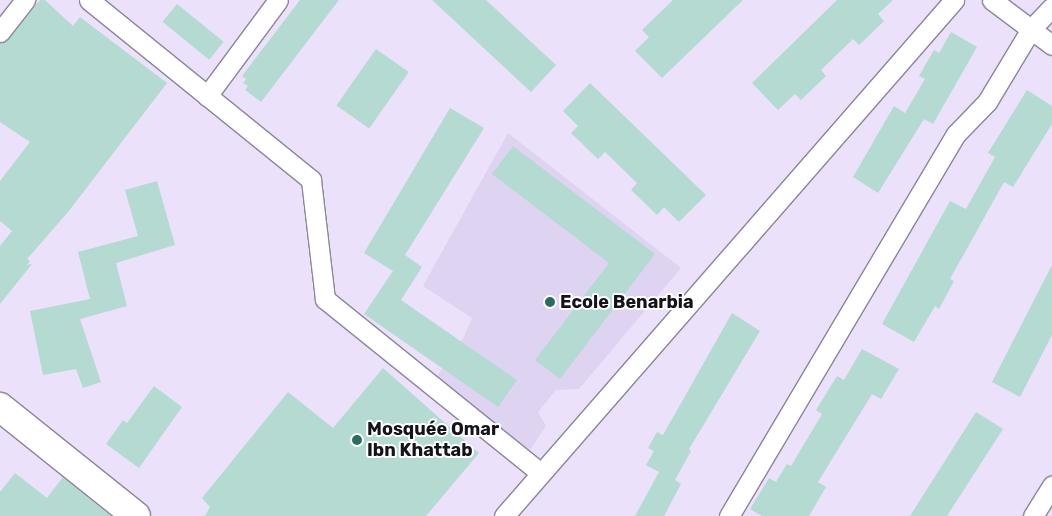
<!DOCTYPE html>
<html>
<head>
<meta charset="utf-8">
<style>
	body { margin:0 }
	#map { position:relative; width:1052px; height:516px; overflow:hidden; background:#ebe1fa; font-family:Rubik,sans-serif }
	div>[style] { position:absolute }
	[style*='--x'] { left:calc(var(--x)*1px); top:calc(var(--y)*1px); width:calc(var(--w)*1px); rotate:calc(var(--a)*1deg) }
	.built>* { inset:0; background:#dfd3f2 }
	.building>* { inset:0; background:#b5dad1; transform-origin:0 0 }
	.roads { filter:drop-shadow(1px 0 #8d859b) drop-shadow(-1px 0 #8d859b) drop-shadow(0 1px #8d859b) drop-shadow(0 -1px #8d859b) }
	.street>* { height:19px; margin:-9.5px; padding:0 9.5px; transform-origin:9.5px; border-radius:9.5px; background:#fff }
	.secondary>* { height:28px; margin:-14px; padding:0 14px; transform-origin:14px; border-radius:14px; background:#fff }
	.dots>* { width:14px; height:14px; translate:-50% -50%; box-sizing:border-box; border:2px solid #fff; border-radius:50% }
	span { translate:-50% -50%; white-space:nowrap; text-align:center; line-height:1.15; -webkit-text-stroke:4px #fff; paint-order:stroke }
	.poi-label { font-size:18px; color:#15121a; font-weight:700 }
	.left { translate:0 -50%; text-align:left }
</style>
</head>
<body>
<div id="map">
	<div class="built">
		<i style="clip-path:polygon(508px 133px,681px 268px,579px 389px,556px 390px,538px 412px,546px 426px,530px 450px,435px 379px,464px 337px,472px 318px,423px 286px)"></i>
	</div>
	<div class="building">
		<i style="clip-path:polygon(40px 0,45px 0,73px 26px,80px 17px,167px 83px,68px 212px,27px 259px,30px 261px,27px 265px,32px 264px,0 304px,0 246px,12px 231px,0 221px,0 181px,30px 142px,0 122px,0 43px,9px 39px)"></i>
		<i style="clip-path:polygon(300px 0,339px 0,261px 102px,245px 90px,248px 86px,243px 83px,246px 79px,242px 76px)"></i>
		<i style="clip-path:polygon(432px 0,486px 0,556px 65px,531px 92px)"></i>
		<i style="clip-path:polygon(673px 0,743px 0,662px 78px,635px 51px,649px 37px,642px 30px)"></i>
		<i style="clip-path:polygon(837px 0,893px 0,878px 14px,884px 21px,859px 45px,853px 39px,821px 70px,826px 76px,801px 100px,795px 94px,778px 110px,752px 83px)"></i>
		<i style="left:177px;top:4px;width:60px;height:23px;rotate:39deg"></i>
		<i style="clip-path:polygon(951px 32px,977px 47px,933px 124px,924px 119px,878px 193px,853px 177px,894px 106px,905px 113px,925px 79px,919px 76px,934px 50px,939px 53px)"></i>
		<i style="left:376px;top:49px;width:40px;height:69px;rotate:35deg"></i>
		<i style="clip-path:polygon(590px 83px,706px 195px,679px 222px,664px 207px,657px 215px,631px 190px,637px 183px,605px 152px,598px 159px,571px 133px,578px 126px,563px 111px)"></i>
		<i style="clip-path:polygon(1027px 90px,1052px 106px,1052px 124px,1013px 187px,1004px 182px,950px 279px,954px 281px,939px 309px,935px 306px,914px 342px,882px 324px,950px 201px,966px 209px,995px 157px,988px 153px)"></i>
		<i style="clip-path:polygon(450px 108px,484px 128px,405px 255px,422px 267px,401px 300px,517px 380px,498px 407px,364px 314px,393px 271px,364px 253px)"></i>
		<i style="clip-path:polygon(513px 146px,655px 254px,560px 379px,535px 360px,609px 263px,492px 174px)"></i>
		<i style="clip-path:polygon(157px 181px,175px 245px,116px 263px,127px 306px,80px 319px,101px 382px,83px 388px,76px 369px,43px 375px,30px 311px,90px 299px,78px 252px,138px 236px,125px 190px)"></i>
		<i style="clip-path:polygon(1052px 265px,1052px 335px,1020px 397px,992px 382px)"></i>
		<i style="clip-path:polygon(732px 313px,760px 331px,689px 449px,691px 451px,675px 480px,681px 484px,664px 516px,635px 516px,659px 472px,646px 465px,654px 451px,648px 448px,657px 432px,663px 435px)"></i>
		<i style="clip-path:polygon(862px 349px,899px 369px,881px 399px,872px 394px,818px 482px,826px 487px,809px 516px,762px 516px,750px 509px,769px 478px,776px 482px,787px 464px,791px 466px,822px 414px,816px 410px,837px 376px,844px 380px)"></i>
		<i style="clip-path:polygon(383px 368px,479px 453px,426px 516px,205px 516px,210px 507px,202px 498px,288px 392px,333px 428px)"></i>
		<i style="clip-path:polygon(154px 386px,182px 407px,139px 468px,106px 444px,123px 420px,127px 423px)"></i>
		<i style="clip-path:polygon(976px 412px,1003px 429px,947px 516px,910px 516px)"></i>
		<i style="clip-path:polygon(15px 473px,47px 498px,63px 477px,111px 516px,0 516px,0 492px)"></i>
	</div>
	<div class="roads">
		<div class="street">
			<i style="--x:89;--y:0;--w:286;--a:39"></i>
			<i style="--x:311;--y:180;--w:120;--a:83.3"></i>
			<i style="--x:325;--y:299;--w:277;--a:38.9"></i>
			<i style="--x:992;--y:0;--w:75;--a:36.9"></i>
			<i style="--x:0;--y:32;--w:41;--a:-52"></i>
			<i style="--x:207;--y:96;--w:119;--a:-53.5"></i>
			<i style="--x:504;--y:516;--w:685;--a:-48.91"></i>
			<i style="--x:729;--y:516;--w:444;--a:-59.3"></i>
			<i style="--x:956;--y:134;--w:45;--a:-45.9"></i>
			<i style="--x:987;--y:102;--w:85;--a:-58.9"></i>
			<i style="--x:1031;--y:29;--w:30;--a:-46"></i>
			<i style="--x:1033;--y:516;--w:36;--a:-58"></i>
		</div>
		<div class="secondary">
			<i style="--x:0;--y:407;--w:174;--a:38.7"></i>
		</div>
	</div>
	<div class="dots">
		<i style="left:550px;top:302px;background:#296d60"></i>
		<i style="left:357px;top:440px;background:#296d60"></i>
	</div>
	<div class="poi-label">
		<span class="left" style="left:560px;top:302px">Ecole Benarbia</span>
		<span class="left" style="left:367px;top:440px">Mosquée Omar<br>Ibn Khattab</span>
	</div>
</div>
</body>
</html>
